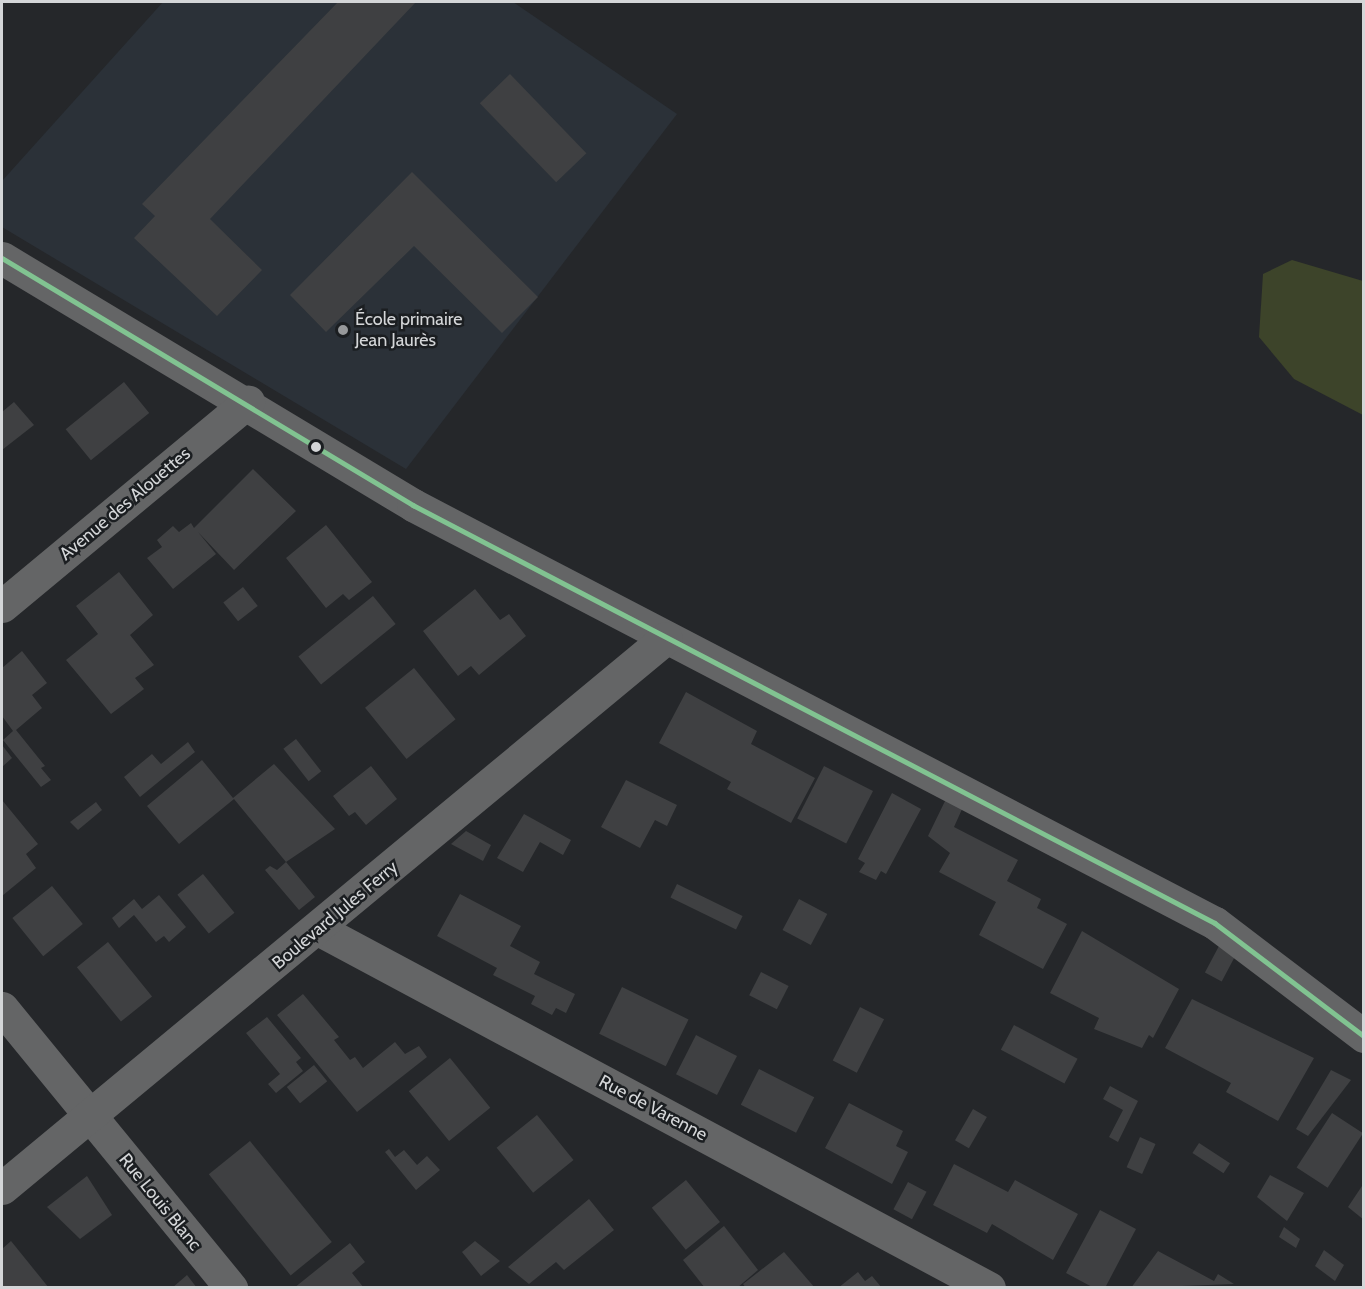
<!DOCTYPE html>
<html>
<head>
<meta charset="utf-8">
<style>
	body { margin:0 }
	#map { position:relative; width:1365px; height:1289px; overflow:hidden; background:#25272a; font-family:Cabin,sans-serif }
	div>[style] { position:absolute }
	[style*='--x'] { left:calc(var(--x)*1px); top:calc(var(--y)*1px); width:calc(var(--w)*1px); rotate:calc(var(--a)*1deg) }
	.built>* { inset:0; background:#2b3138 }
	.green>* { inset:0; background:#3d442a }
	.building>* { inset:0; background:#3f4042; transform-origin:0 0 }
	.minor>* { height:33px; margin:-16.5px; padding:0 16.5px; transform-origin:16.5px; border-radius:16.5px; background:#646566 }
	.bus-1>* { height:4.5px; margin:-2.25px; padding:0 2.25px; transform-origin:2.25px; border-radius:2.25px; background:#81c391 }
	.dots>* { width:16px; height:16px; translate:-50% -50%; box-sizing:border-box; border:3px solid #1b1e21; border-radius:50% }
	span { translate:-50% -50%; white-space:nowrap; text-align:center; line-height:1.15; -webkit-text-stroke:5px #1b1e21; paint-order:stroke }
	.poi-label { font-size:18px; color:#d4d6d8 }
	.left { translate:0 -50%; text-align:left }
	.street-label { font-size:18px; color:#d4d6d8 }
	.frame { position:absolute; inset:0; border:3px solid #d4d6d8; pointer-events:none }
</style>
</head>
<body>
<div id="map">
	<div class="built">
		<i style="clip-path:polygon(163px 2px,513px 2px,677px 114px,406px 469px,2px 227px,2px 181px)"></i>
	</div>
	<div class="green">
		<i style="clip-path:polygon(1292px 260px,1363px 281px,1363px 415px,1294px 379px,1259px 337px,1263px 274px)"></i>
	</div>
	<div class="building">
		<i style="clip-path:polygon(338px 2px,416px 2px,210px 219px,262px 270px,217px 316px,134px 238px,155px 216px,142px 204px)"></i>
		<i style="left:510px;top:74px;width:110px;height:42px;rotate:46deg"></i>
		<i style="clip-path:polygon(412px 172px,538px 297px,502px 333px,414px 246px,326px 332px,290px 295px)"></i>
		<i style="left:124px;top:382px;width:40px;height:75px;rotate:51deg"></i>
		<i style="clip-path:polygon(14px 402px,34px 425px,2px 450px,2px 412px)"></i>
		<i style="clip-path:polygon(253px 469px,296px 511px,234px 570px,198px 532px,216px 554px,173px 589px,147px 558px,162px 547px,157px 540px,173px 526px,179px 532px,191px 523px,194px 528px)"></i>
		<i style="clip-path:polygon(326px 525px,372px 582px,349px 600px,343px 594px,326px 608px,286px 558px)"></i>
		<i style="clip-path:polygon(119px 572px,153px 615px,130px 635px,154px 665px,135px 678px,144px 689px,111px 714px,66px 660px,98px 634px,76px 606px)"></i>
		<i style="left:243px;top:587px;width:24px;height:25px;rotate:52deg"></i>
		<i style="clip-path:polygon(475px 589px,500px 620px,509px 614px,526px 636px,479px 675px,471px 666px,458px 676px,423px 631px)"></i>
		<i style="left:373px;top:596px;width:36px;height:96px;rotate:51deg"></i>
		<i style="clip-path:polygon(22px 651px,47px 683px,32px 695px,42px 708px,16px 730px,45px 766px,41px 768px,51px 780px,41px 787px,3px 740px,13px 731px,2px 716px,2px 668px)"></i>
		<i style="left:414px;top:668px;width:66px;height:63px;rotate:51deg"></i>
		<i style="clip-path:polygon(686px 692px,757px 731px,751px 744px,815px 778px,791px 823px,727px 789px,731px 782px,659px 743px)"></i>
		<i style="left:296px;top:739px;width:41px;height:16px;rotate:52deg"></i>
		<i style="clip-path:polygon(188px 742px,195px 752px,140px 797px,124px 777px,152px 754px,161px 764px)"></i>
		<i style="clip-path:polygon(2px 745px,12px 758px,2px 767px)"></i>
		<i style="clip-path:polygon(202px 760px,233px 798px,274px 764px,335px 829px,286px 862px,234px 799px,179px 844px,147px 806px)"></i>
		<i style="clip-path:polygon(371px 766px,397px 799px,366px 825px,355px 812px,349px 816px,333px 796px)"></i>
		<i style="left:824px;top:766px;width:55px;height:59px;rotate:27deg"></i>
		<i style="clip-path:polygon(626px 780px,677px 805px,667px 826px,655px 820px,640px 848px,601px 827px)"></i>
		<i style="clip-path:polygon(892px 793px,921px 809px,886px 874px,881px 871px,876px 880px,859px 872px,865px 863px,858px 859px)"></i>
		<i style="clip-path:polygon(946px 799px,963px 807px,954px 827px,1018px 860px,1007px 881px,1041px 899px,1037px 908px,1067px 924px,1043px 969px,979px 935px,996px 902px,939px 872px,950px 853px,928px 836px)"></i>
		<i style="clip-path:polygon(2px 800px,38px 844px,26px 854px,36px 868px,2px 896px)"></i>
		<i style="clip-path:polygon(96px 802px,102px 810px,78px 830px,70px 822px)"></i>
		<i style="clip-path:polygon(524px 814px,571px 840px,563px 855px,540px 842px,523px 872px,497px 858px)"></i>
		<i style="clip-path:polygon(466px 831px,491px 845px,483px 861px,451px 844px)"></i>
		<i style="clip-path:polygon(286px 862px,315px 897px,299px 910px,265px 870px,270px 866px,277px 870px)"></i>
		<i style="left:203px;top:874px;width:50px;height:33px;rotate:51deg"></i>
		<i style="left:677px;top:884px;width:73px;height:15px;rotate:26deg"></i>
		<i style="left:52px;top:886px;width:49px;height:51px;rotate:51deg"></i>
		<i style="clip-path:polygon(460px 894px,521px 926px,510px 946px,540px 962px,534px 974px,575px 994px,566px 1013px,556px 1008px,552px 1015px,531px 1004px,535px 996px,493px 975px,497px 968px,437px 936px)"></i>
		<i style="clip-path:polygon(159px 895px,186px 927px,169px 942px,164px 936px,156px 942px,134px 915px,119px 928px,112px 918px,134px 899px,142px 909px)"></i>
		<i style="left:799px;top:899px;width:32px;height:35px;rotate:28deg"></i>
		<i style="clip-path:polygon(1082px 931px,1179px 989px,1153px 1038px,1149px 1035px,1142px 1048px,1094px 1029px,1099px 1018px,1050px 993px)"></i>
		<i style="left:108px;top:942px;width:70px;height:40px;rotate:51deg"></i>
		<i style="left:1219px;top:946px;width:19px;height:30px;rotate:28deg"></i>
		<i style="left:761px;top:972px;width:31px;height:26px;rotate:27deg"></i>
		<i style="left:622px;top:987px;width:74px;height:52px;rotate:26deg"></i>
		<i style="clip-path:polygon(303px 994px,339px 1037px,334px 1040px,350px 1060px,355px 1057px,363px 1068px,395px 1042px,405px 1054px,419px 1046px,427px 1057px,357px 1112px,277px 1015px)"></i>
		<i style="clip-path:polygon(1192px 999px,1314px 1058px,1278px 1121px,1226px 1092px,1231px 1083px,1165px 1048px)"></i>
		<i style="left:860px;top:1007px;width:27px;height:60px;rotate:27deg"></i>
		<i style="clip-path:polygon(267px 1017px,301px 1058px,296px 1062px,303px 1071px,276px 1093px,268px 1084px,280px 1074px,246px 1033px)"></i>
		<i style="left:1014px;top:1025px;width:72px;height:28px;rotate:28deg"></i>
		<i style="left:696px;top:1035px;width:46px;height:44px;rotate:27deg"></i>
		<i style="left:450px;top:1058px;width:64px;height:53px;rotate:51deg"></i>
		<i style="left:314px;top:1065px;width:21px;height:35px;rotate:51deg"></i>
		<i style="left:759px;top:1069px;width:62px;height:40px;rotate:27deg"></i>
		<i style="clip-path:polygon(1331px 1070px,1351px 1080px,1308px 1136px,1296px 1129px)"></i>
		<i style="clip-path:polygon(1110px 1086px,1138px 1101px,1118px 1142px,1109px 1137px,1123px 1110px,1103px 1099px)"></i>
		<i style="clip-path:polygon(849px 1103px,903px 1131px,896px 1146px,908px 1152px,892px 1184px,825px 1148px)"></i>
		<i style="left:973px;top:1109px;width:16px;height:36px;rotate:30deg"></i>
		<i style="left:1332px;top:1113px;width:37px;height:65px;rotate:33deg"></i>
		<i style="left:537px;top:1115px;width:58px;height:52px;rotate:51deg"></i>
		<i style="left:1140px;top:1137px;width:17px;height:33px;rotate:24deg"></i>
		<i style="left:250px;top:1141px;width:130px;height:53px;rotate:51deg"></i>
		<i style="left:1199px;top:1143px;width:37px;height:12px;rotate:33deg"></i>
		<i style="clip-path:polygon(389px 1149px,395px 1157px,404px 1150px,417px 1165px,427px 1156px,440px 1170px,416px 1190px,385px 1152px)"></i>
		<i style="clip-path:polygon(954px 1164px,1008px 1192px,1015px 1180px,1078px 1214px,1053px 1260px,992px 1224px,987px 1233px,933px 1205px)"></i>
		<i style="clip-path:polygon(1270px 1175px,1304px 1193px,1287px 1221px,1257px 1197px)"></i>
		<i style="clip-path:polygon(87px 1176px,112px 1215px,80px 1239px,47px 1207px)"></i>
		<i style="left:686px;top:1180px;width:54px;height:44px;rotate:51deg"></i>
		<i style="left:908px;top:1182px;width:21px;height:31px;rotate:28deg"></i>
		<i style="clip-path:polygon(1364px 1183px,1364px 1220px,1348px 1207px)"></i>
		<i style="clip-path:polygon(589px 1199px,614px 1230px,564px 1270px,556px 1262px,529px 1284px,508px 1267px)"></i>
		<i style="clip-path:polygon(1100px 1210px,1136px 1229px,1105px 1288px,1094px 1288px,1066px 1273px)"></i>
		<i style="clip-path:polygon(724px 1226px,758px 1270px,737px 1288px,705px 1288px,683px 1260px)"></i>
		<i style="clip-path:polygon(1284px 1227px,1300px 1239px,1296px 1248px,1279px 1237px)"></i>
		<i style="clip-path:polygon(11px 1241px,49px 1288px,2px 1288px,2px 1249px)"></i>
		<i style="clip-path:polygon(475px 1241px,500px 1261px,481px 1276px,462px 1252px)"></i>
		<i style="clip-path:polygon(350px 1243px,365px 1262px,352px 1273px,364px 1288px,294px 1288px)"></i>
		<i style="clip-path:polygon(1324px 1250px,1344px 1265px,1335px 1281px,1315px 1266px)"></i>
		<i style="clip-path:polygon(1158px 1251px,1214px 1281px,1218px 1274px,1234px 1284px,1131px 1288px)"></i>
		<i style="clip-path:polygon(784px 1252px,815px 1288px,746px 1288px,743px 1284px)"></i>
		<i style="clip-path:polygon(858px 1272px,865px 1281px,872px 1276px,882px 1288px,838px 1288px)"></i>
		<i style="clip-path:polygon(187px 1275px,197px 1288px,172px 1288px)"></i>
	</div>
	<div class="minor">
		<i style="--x:2;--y:258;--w:480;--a:31"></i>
		<i style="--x:413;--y:505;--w:904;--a:27.53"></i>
		<i style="--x:1215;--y:923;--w:187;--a:37.2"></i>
		<i style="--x:2;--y:606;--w:320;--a:-39.7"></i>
		<i style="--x:318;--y:929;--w:761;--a:28.15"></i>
		<i style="--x:2;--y:1008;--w:362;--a:50.7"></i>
		<i style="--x:2;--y:1188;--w:862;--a:-39.64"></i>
	</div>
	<div class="bus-1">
		<i style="--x:2;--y:258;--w:480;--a:31"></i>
		<i style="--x:413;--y:505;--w:904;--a:27.53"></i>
		<i style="--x:1215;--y:923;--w:187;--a:37.2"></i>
	</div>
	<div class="dots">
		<i style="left:343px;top:330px;background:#97999b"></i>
		<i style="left:316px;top:447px;background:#d4d6d8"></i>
	</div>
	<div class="poi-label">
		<span class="left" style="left:355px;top:330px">École primaire<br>Jean Jaurès</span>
	</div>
	<div class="street-label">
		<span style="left:125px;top:504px;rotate:-40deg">Avenue des Alouettes</span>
		<span style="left:335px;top:915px;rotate:-40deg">Boulevard Jules Ferry</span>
		<span style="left:653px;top:1108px;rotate:28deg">Rue de Varenne</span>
		<span style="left:160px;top:1202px;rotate:51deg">Rue Louis Blanc</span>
	</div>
	<div class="frame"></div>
</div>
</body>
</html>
